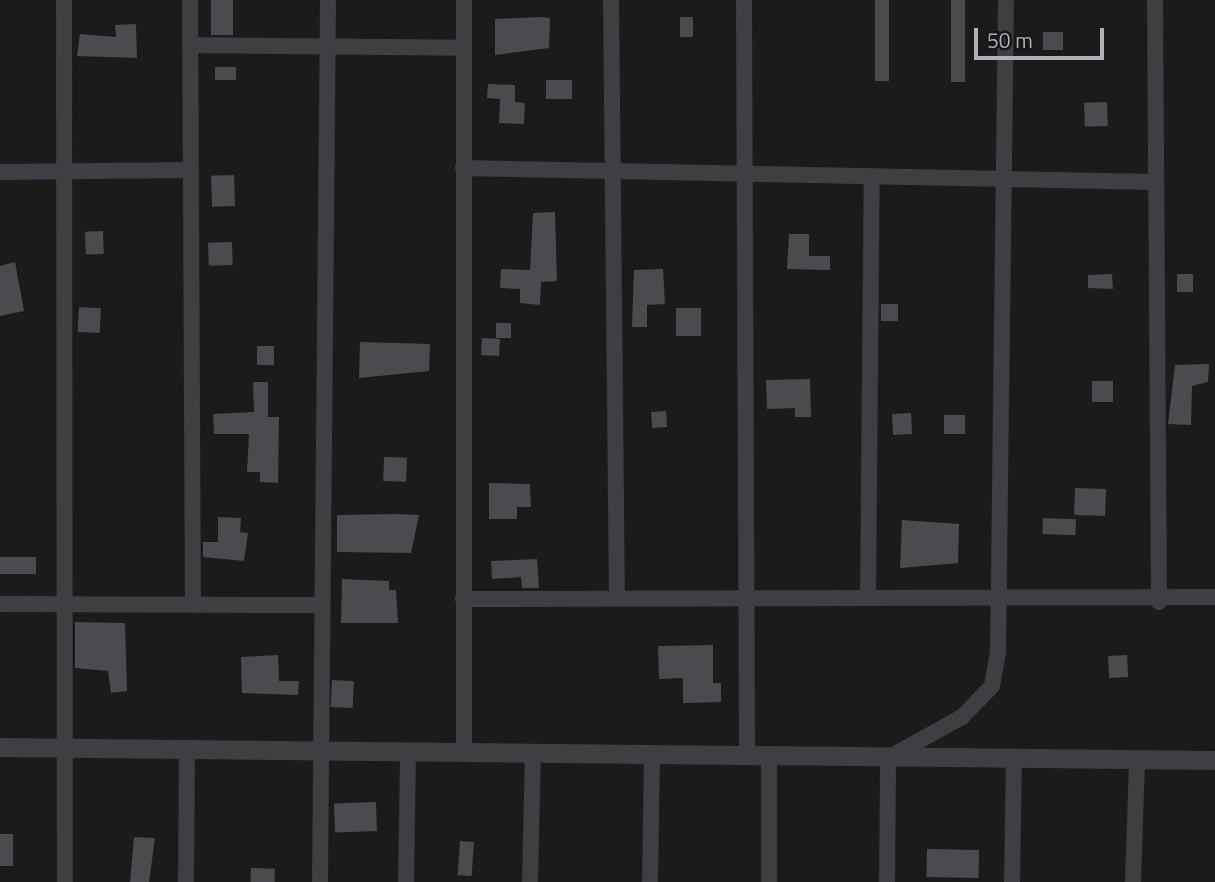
<!DOCTYPE html>
<html>
<head>
<meta charset="utf-8">
<style>
	body { margin:0 }
	#map { position:relative; width:1215px; height:882px; overflow:hidden; background:#1b1b1c; font-family:"Titillium Web",sans-serif }
	div>[style] { position:absolute }
	[style*='--x'] { left:calc(var(--x)*1px); top:calc(var(--y)*1px); width:calc(var(--w)*1px); rotate:calc(var(--a)*1deg) }
	.building>* { inset:0; background:#4a4b4e; transform-origin:0 0 }
	.minor>* { height:16px; margin:-8px; padding:0 8px; transform-origin:8px; border-radius:8px; background:#3e3e43 }
	.tertiary>* { height:19px; margin:-9.5px; padding:0 9.5px; transform-origin:9.5px; border-radius:9.5px; background:#3e3e43 }
	span { translate:-50% -50%; white-space:nowrap; text-align:center; line-height:1.15; -webkit-text-stroke:5px #161617; paint-order:stroke }
	.scale { position:absolute; left:974px; top:28px; width:130px; height:32px; box-sizing:border-box; border:4px solid #afb1ba; border-top:0; padding-left:9px; font-size:21px; line-height:24px; white-space:nowrap; color:#afb1ba; -webkit-text-stroke:5px #161617; paint-order:stroke }
</style>
</head>
<body>
<div id="map">
	<div class="building">
		<i style="left:211px;top:0;width:22px;height:35px"></i>
		<i style="left:875px;top:0;width:14px;height:81px"></i>
		<i style="left:951px;top:0;width:14px;height:82px"></i>
		<i style="clip-path:polygon(542px 17px,550px 18px,549px 48px,495px 55px,495px 19px)"></i>
		<i style="left:680px;top:17px;width:13px;height:20px"></i>
		<i style="clip-path:polygon(136px 24px,137px 58px,77px 56px,80px 34px,116px 37px,115px 25px)"></i>
		<i style="left:1043px;top:32px;width:20px;height:18px"></i>
		<i style="left:215px;top:67px;width:21px;height:13px"></i>
		<i style="left:546px;top:80px;width:26px;height:19px"></i>
		<i style="clip-path:polygon(488px 84px,515px 85px,515px 102px,525px 103px,524px 124px,499px 123px,500px 99px,487px 98px)"></i>
		<i style="left:1107px;top:102px;width:24px;height:23px;rotate:88deg"></i>
		<i style="left:234px;top:175px;width:31px;height:23px;rotate:88deg"></i>
		<i style="clip-path:polygon(555px 212px,557px 281px,541px 282px,540px 305px,520px 303px,520px 289px,500px 288px,501px 269px,530px 270px,533px 213px)"></i>
		<i style="left:103px;top:231px;width:23px;height:18px;rotate:88deg"></i>
		<i style="clip-path:polygon(789px 234px,809px 234px,809px 256px,830px 256px,830px 270px,787px 269px)"></i>
		<i style="left:232px;top:242px;width:23px;height:24px;rotate:88deg"></i>
		<i style="clip-path:polygon(15px 262px,24px 311px,0 316px,0 266px)"></i>
		<i style="clip-path:polygon(663px 269px,665px 304px,647px 305px,647px 327px,632px 327px,634px 270px)"></i>
		<i style="clip-path:polygon(1112px 274px,1113px 289px,1088px 288px,1088px 275px)"></i>
		<i style="left:1177px;top:274px;width:16px;height:18px"></i>
		<i style="left:881px;top:304px;width:17px;height:17px"></i>
		<i style="left:79px;top:307px;width:22px;height:25px;rotate:3deg"></i>
		<i style="left:676px;top:308px;width:25px;height:28px"></i>
		<i style="left:496px;top:323px;width:15px;height:15px"></i>
		<i style="left:482px;top:338px;width:18px;height:17px;rotate:3deg"></i>
		<i style="clip-path:polygon(360px 342px,430px 344px,429px 371px,359px 378px)"></i>
		<i style="left:257px;top:346px;width:17px;height:19px"></i>
		<i style="clip-path:polygon(1209px 364px,1208px 382px,1192px 386px,1191px 425px,1168px 424px,1175px 365px)"></i>
		<i style="clip-path:polygon(810px 379px,811px 417px,795px 417px,795px 408px,767px 409px,766px 380px)"></i>
		<i style="left:1092px;top:381px;width:21px;height:21px"></i>
		<i style="clip-path:polygon(253px 382px,268px 382px,268px 417px,279px 417px,278px 483px,260px 482px,260px 472px,247px 472px,249px 434px,214px 434px,213px 414px,254px 412px)"></i>
		<i style="left:666px;top:411px;width:16px;height:15px;rotate:86deg"></i>
		<i style="left:911px;top:413px;width:21px;height:19px;rotate:87deg"></i>
		<i style="left:944px;top:415px;width:21px;height:19px"></i>
		<i style="left:384px;top:457px;width:23px;height:24px;rotate:2deg"></i>
		<i style="clip-path:polygon(489px 483px,530px 484px,531px 507px,517px 507px,517px 519px,489px 519px)"></i>
		<i style="left:1106px;top:489px;width:27px;height:31px;rotate:92deg"></i>
		<i style="clip-path:polygon(397px 514px,419px 515px,411px 553px,337px 552px,337px 515px)"></i>
		<i style="clip-path:polygon(218px 517px,241px 518px,240px 532px,248px 533px,244px 561px,203px 557px,203px 542px,218px 542px)"></i>
		<i style="left:1043px;top:518px;width:33px;height:16px;rotate:2deg"></i>
		<i style="clip-path:polygon(902px 520px,959px 524px,958px 563px,900px 568px)"></i>
		<i style="left:36px;top:557px;width:17px;height:36px;rotate:90deg"></i>
		<i style="clip-path:polygon(537px 559px,539px 588px,522px 588px,521px 577px,492px 579px,491px 561px)"></i>
		<i style="clip-path:polygon(342px 579px,389px 581px,389px 590px,396px 590px,398px 623px,341px 623px)"></i>
		<i style="clip-path:polygon(75px 622px,125px 623px,127px 691px,111px 693px,108px 671px,75px 668px)"></i>
		<i style="clip-path:polygon(713px 645px,713px 683px,721px 683px,721px 702px,683px 703px,683px 678px,659px 679px,658px 646px)"></i>
		<i style="clip-path:polygon(278px 655px,279px 681px,299px 681px,298px 695px,242px 693px,241px 657px)"></i>
		<i style="left:1127px;top:655px;width:22px;height:19px;rotate:87deg"></i>
		<i style="left:332px;top:680px;width:22px;height:27px;rotate:3deg"></i>
		<i style="left:376px;top:802px;width:29px;height:42px;rotate:88deg"></i>
		<i style="left:13px;top:834px;width:32px;height:13px;rotate:90deg"></i>
		<i style="clip-path:polygon(134px 837px,155px 838px,149px 882px,130px 882px)"></i>
		<i style="left:460px;top:841px;width:14px;height:34px;rotate:4deg"></i>
		<i style="left:927px;top:849px;width:52px;height:28px;rotate:1deg"></i>
		<i style="left:251px;top:868px;width:24px;height:14px;rotate:2deg"></i>
	</div>
	<div class="minor">
		<i style="--x:64;--y:0;--w:882;--a:89.94"></i>
		<i style="--x:190;--y:0;--w:605;--a:89.72"></i>
		<i style="--x:464;--y:0;--w:752;--a:90"></i>
		<i style="--x:611;--y:0;--w:598;--a:89.43"></i>
		<i style="--x:744;--y:0;--w:755;--a:89.77"></i>
		<i style="--x:1155;--y:0;--w:602;--a:89.62"></i>
		<i style="--x:190;--y:45;--w:274;--a:0.6"></i>
		<i style="--x:463;--y:168;--w:693;--a:1.16"></i>
		<i style="--x:0;--y:172;--w:191;--a:-0.6"></i>
		<i style="--x:868;--y:598;--w:422;--a:-89.5"></i>
		<i style="--x:463;--y:599;--w:752;--a:-0.15"></i>
		<i style="--x:0;--y:604;--w:322;--a:0.2"></i>
		<i style="--x:186;--y:882;--w:133;--a:-89.6"></i>
		<i style="--x:320;--y:882;--w:882;--a:-89.48"></i>
		<i style="--x:406;--y:882;--w:130;--a:-89.1"></i>
		<i style="--x:530;--y:882;--w:129;--a:-88.7"></i>
		<i style="--x:650;--y:882;--w:128;--a:-89.1"></i>
		<i style="--x:769;--y:882;--w:127;--a:-90"></i>
		<i style="--x:887;--y:882;--w:124;--a:-89.5"></i>
		<i style="--x:888;--y:758;--w:85;--a:-29"></i>
		<i style="--x:962;--y:717;--w:43;--a:-45.9"></i>
		<i style="--x:992;--y:686;--w:35;--a:-80"></i>
		<i style="--x:998;--y:652;--w:652;--a:-89.3"></i>
		<i style="--x:1012;--y:882;--w:124;--a:-89.1"></i>
		<i style="--x:1133;--y:882;--w:123;--a:-88.1"></i>
	</div>
	<div class="tertiary">
		<i style="--x:0;--y:747;--w:1215;--a:0.61"></i>
	</div>
	<div class="scale">50 m</div>
</div>
</body>
</html>
